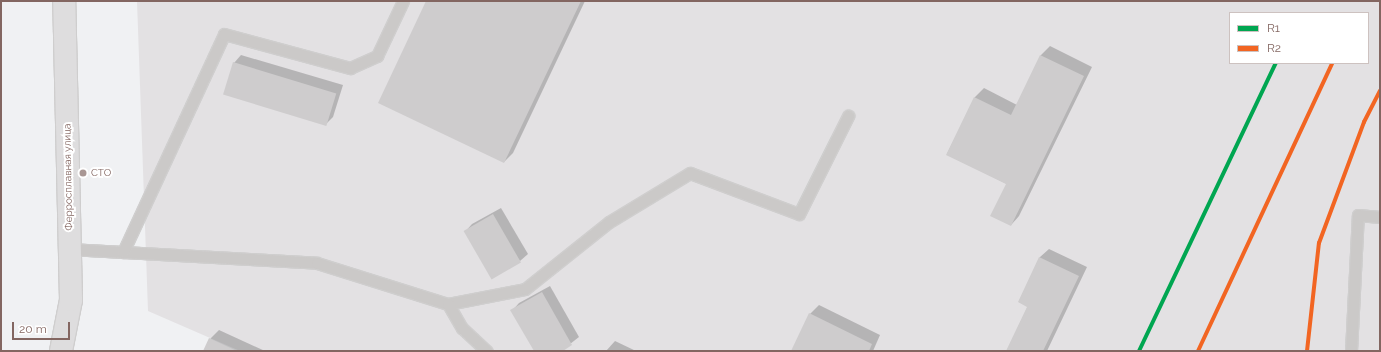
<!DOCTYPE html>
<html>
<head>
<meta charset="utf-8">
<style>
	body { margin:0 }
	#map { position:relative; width:1381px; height:352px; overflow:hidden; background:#f0f1f3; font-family:Raleway,sans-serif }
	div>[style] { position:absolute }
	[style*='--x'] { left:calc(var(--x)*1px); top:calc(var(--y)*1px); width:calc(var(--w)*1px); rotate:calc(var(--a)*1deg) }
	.built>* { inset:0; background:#e3e1e3 }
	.shadow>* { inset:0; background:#0003 }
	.building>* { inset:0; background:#cecccd; transform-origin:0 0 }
	.roads { filter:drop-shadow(1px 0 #cfcece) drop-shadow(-1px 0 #cfcece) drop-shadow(0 1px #cfcece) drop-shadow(0 -1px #cfcece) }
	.service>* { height:11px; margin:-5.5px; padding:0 5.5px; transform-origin:5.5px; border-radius:5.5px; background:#cbc9c8 }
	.secondary>* { height:22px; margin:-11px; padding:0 11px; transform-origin:11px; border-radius:11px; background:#deddde }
	.rail-1>* { height:4px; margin:-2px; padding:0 2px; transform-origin:2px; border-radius:2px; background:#00a651 }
	.rail-2>* { height:4px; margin:-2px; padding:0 2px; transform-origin:2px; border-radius:2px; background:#f26522 }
	.dots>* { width:11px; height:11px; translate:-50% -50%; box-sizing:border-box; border:2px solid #fff; border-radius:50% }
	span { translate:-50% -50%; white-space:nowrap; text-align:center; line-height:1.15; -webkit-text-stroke:4px #fff; paint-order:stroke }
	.poi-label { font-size:10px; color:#836661 }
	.left { translate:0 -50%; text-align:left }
	.street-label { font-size:10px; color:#836661 }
	.frame { position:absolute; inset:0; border:2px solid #836661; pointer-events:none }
	.legend { position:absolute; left:1229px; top:12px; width:140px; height:52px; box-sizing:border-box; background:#fff; border:1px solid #cdc2c0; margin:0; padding:5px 7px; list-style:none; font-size:12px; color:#836661 }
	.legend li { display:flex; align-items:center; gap:8px; height:20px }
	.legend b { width:20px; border:1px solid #cdc2c0 }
	.scale { position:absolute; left:12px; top:322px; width:58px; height:18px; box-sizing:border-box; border:2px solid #836661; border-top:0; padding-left:5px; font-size:12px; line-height:14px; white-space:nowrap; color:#836661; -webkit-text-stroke:3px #fff; paint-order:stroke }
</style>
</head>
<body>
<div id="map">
	<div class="built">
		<i style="clip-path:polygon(evenodd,137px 1px,1380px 1px,1380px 351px,240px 351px,148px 311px,137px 1px,1230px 13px,1368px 13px,1368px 63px,1230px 63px,1230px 13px)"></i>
	</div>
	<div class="shadow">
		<i style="clip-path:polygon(427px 1px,585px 1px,513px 153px,504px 162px)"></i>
		<i style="clip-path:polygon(1050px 46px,1092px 67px,1019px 216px,1011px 225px,1007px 184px,947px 154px,975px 97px,984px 88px,1017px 105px,1041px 55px)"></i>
		<i style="clip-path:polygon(241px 55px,343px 85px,333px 117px,326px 124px,234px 63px)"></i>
		<i style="clip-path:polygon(501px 208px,528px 254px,520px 261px,465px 232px,472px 224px)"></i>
		<i style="clip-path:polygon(1049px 249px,1087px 267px,1047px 351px,1007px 351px,1028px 306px,1019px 302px,1040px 257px)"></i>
		<i style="clip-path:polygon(550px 286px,579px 337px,561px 351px,535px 351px,512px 311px,519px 303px)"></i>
		<i style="clip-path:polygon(819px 305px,880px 335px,873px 351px,792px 351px,810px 314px)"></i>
		<i style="clip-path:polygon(219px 330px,265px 351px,204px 351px,210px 339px)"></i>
		<i style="clip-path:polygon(615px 341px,636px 351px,606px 351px)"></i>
	</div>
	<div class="building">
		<i style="clip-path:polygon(426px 1px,581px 1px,504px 163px,378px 103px)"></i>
		<i style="clip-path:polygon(1040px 55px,1084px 76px,1011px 226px,990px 216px,1006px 184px,946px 155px,974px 97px,1011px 115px)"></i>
		<i style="left:233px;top:62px;width:108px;height:34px;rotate:17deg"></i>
		<i style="left:493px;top:214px;width:56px;height:34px;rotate:60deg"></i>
		<i style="clip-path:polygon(1039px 257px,1079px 276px,1043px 351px,1006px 351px,1027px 307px,1018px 302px)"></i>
		<i style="clip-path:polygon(542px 292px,572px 345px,563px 351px,534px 351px,510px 310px)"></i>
		<i style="clip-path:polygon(809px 313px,872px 344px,869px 351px,791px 351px)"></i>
		<i style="clip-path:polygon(209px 338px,237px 351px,203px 351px)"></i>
	</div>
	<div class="roads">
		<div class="service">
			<i style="--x:70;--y:249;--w:247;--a:3.2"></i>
			<i style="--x:317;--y:263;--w:137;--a:17.4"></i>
			<i style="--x:448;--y:304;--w:78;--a:-11"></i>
			<i style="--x:525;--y:289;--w:107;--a:-38.6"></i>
			<i style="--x:609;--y:222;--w:95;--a:-31.2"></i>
			<i style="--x:690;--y:173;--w:116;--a:20.6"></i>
			<i style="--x:799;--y:214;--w:110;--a:-63.4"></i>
			<i style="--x:123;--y:252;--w:240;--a:-65.1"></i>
			<i style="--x:224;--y:34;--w:131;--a:15.1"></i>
			<i style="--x:350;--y:68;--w:30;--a:-24"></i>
			<i style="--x:377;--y:56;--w:61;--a:-64.7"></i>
			<i style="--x:448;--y:304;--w:28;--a:60"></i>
			<i style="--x:462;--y:328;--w:34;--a:43"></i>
			<i style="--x:1351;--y:351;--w:136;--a:-87.1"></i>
			<i style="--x:1358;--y:215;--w:22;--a:5"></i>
		</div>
		<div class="secondary">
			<i style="--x:61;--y:351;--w:52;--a:-78.9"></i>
			<i style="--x:71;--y:300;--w:299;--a:-91.3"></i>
		</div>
	</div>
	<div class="rail-1">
		<i style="--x:1139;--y:351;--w:319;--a:-64.6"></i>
	</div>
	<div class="rail-2">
		<i style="--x:1198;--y:351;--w:318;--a:-65"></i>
		<i style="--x:1307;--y:351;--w:109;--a:-83.7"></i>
		<i style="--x:1319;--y:243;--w:129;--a:-69.6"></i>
		<i style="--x:1364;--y:122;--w:35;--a:-63"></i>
	</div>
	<div class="dots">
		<i style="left:83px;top:173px;background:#a99794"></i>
	</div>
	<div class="poi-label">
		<span class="left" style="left:91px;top:173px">СТО</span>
	</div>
	<div class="street-label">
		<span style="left:68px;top:177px;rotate:-91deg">Ферросплавная улица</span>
	</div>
	<div class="frame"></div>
	<ul class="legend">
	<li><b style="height:5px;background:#00a651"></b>R1</li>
	<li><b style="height:5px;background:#f26522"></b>R2</li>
	</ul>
	<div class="scale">20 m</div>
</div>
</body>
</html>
